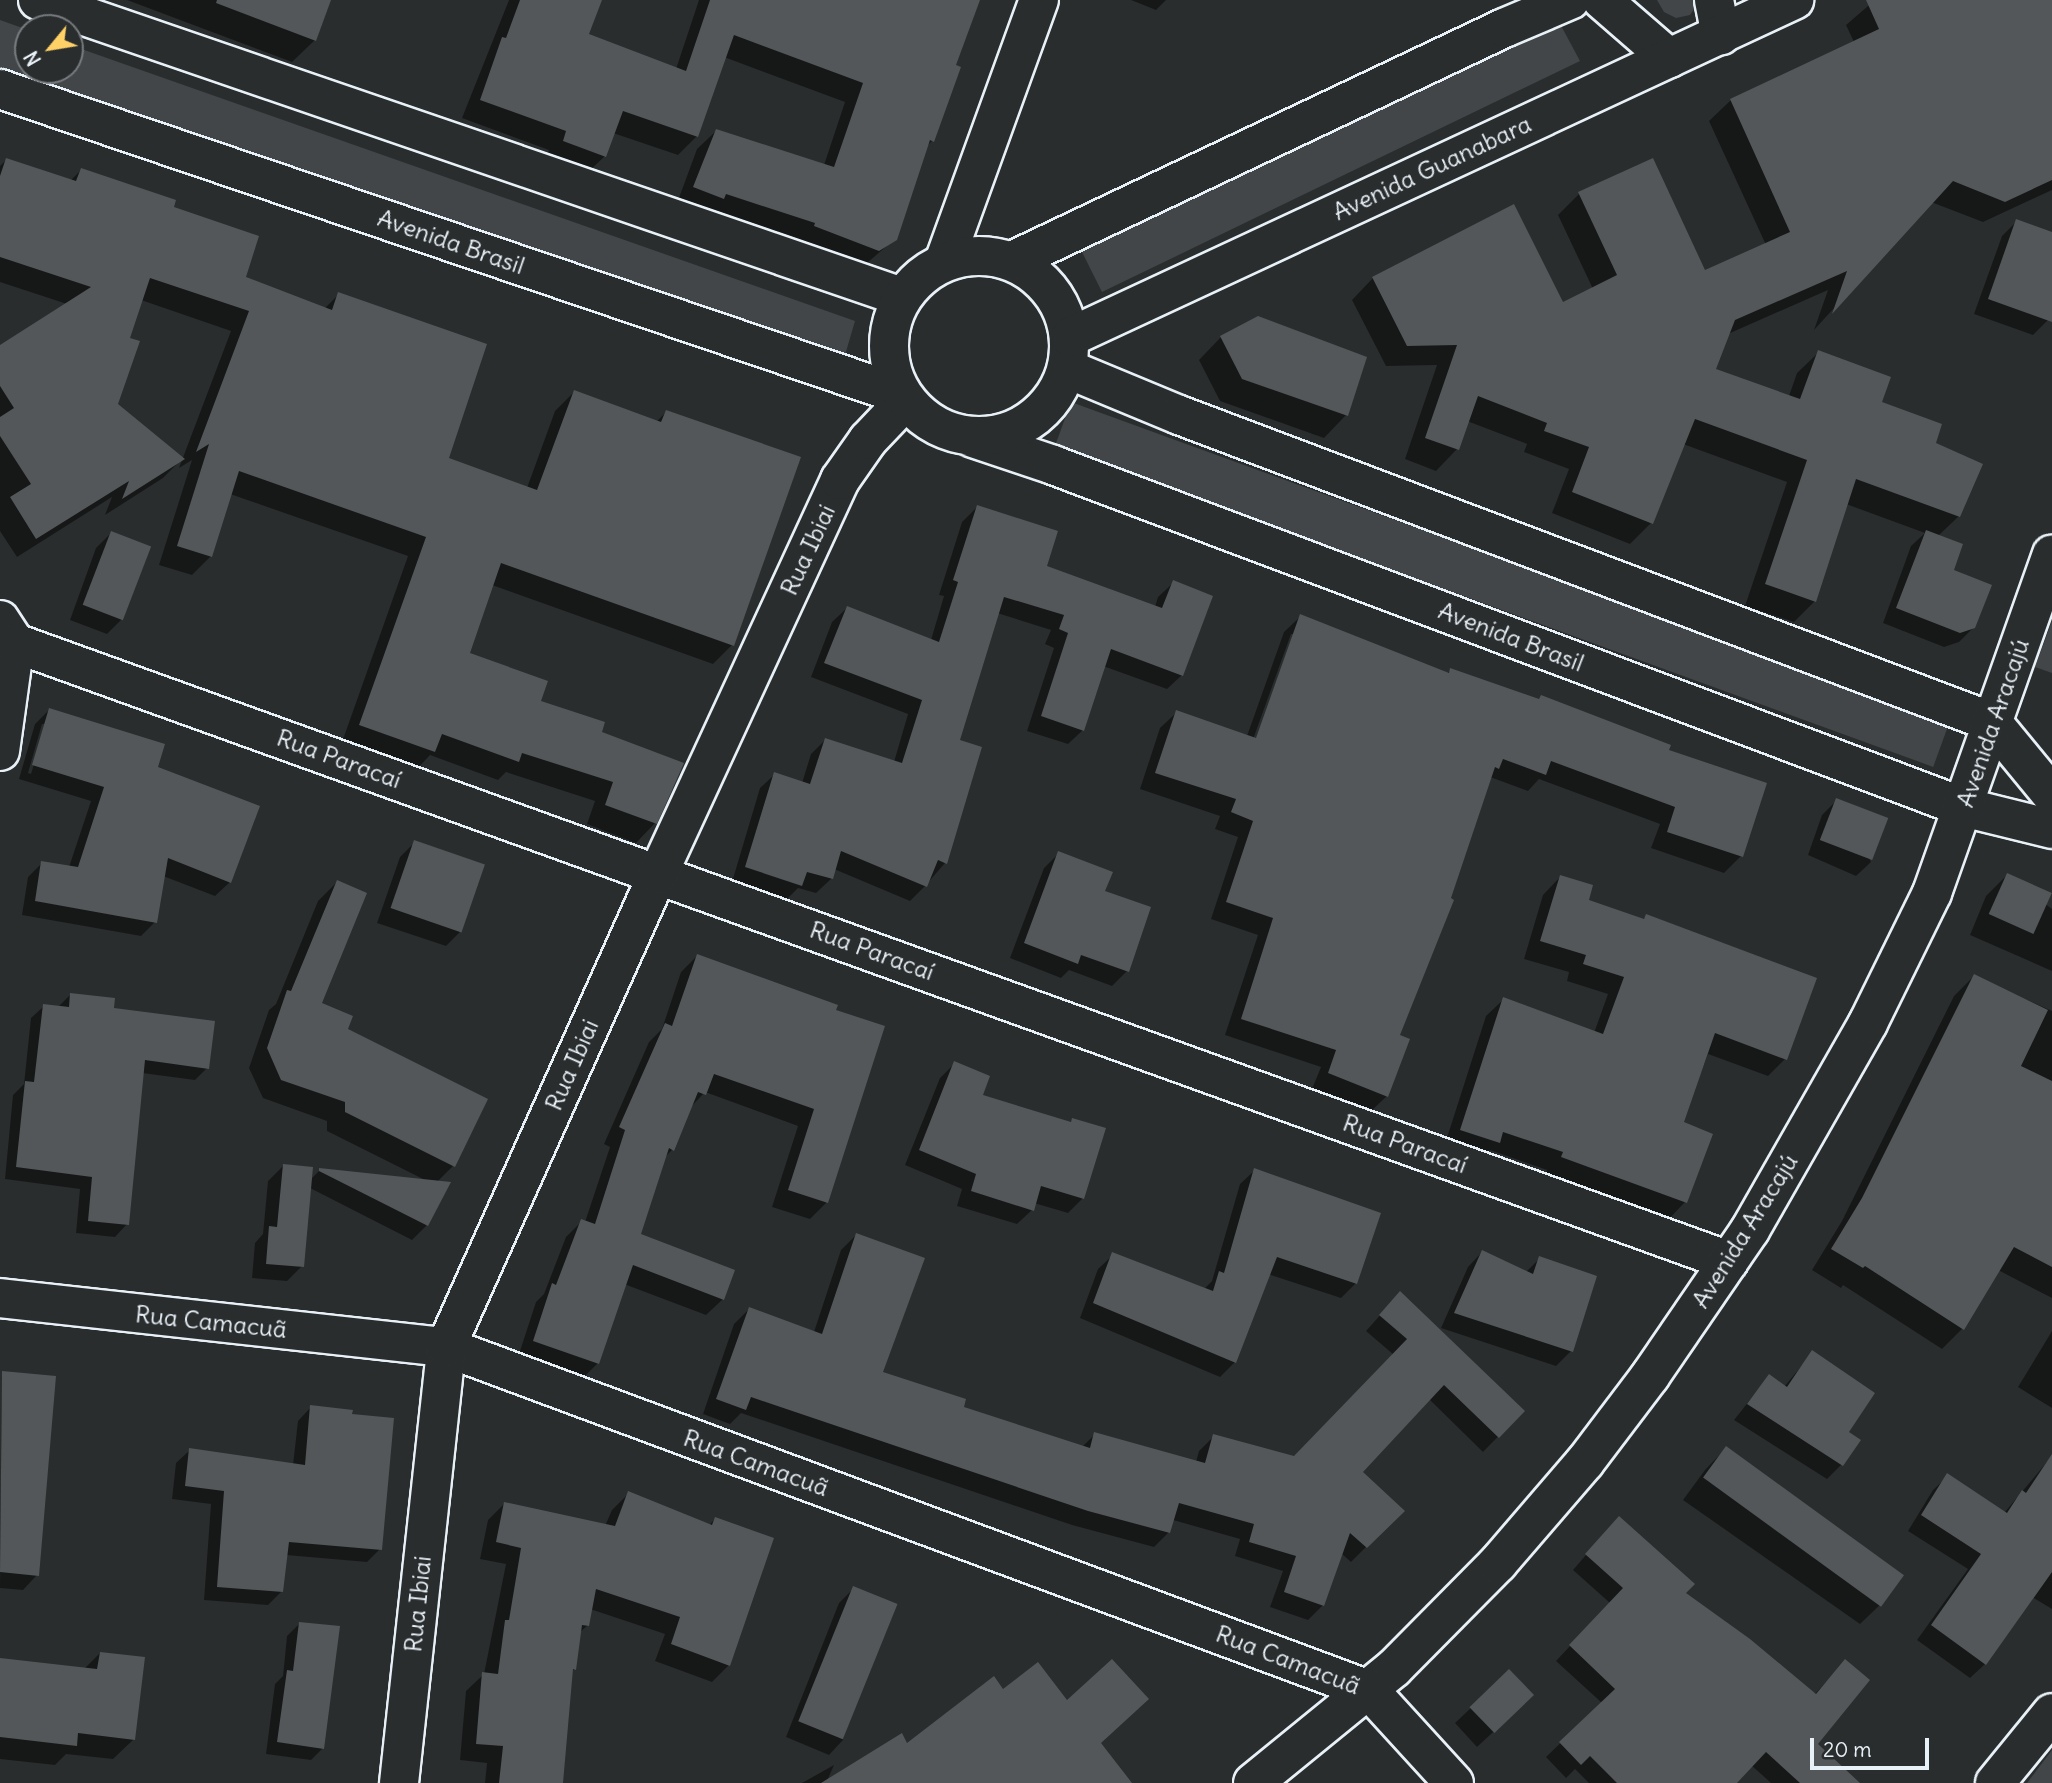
<!DOCTYPE html>
<html>
<head>
<meta charset="utf-8">
<style>
	body { margin:0 }
	#map { position:relative; width:2052px; height:1783px; overflow:hidden; background:#2a2d2e; font-family:Delius,sans-serif }
	div>[style] { position:absolute }
	[style*='--x'] { left:calc(var(--x)*1px); top:calc(var(--y)*1px); width:calc(var(--w)*1px); rotate:calc(var(--a)*1deg) }
	.green>* { inset:0; background:#424648; transform-origin:0 0 }
	.shadow>* { inset:0; background:#0007 }
	.building>* { inset:0; background:#535759; transform-origin:0 0 }
	.roads { filter:drop-shadow(2px 0 #e8f1f8) drop-shadow(-2px 0 #e8f1f8) drop-shadow(0 2px #e8f1f8) drop-shadow(0 -2px #e8f1f8) }
	.minor>* { height:38px; margin:-19px; padding:0 19px; transform-origin:19px; border-radius:19px; background:#2a2d2e }
	.major>* { height:38px; margin:-19px; padding:0 19px; transform-origin:19px; border-radius:19px; background:#2a2d2e }
	.major>.ring { margin:-19px; padding:0; box-sizing:content-box; background:none; border:38px solid #2a2d2e; border-radius:50% }
	span { translate:-50% -50%; white-space:nowrap; text-align:center; line-height:1.15; -webkit-text-stroke:5px #2a2d2e; paint-order:stroke }
	.street-label { font-size:24px; color:#e8f1f8 }
	.north { position:absolute; left:14px; top:14px; width:70px; height:70px; box-sizing:border-box; background:#2a2d2e; border:2px solid #767b7f; border-radius:50%; rotate:240deg; font-size:19px; font-weight:700; line-height:28px; text-align:center; color:#e8f1f8 }
	.north::after { content:''; display:block; margin:auto; width:24px; height:32px; background:#ffd166; clip-path:polygon(50% 0,100% 100%,50% 72%,0 100%) }
	.scale { position:absolute; left:1810px; top:1738px; width:119px; height:32px; box-sizing:border-box; border:4px solid #e8f1f8; border-top:0; padding-left:9px; font-size:21px; line-height:24px; white-space:nowrap; color:#e8f1f8; -webkit-text-stroke:5px #2a2d2e; paint-order:stroke }
</style>
</head>
<body>
<div id="map">
	<div class="green">
		<i style="clip-path:polygon(1657px 0,1700px 0,1690px 15px,1676px 18px,1664px 12px)"></i>
		<i style="clip-path:polygon(0 20px,28px 30px,28px 70px,70px 70px,70px 45px,855px 321px,843px 362px,0 68px)"></i>
		<i style="clip-path:polygon(1558px 20px,1580px 61px,1102px 292px,1077px 242px)"></i>
		<i style="left:1071px;top:402px;width:935px;height:48px;rotate:20deg"></i>
		<i style="clip-path:polygon(2052px 621px,2052px 673px,2035px 667px)"></i>
		<i style="clip-path:polygon(2052px 1750px,2052px 1783px,2027px 1783px)"></i>
	</div>
	<div class="shadow">
		<i style="clip-path:polygon(127px 0,329px 0,315px 40px,292px 62px)"></i>
		<i style="clip-path:polygon(509px 0,600px 0,587px 36px,676px 69px,699px 0,978px 0,954px 66px,932px 141px,926px 147px,895px 239px,860px 269px,676px 206px,697px 149px,716px 131px,824px 165px,845px 102px,724px 57px,697px 136px,678px 155px,613px 133px,605px 156px,586px 174px,545px 160px,549px 150px,462px 118px)"></i>
		<i style="clip-path:polygon(1131px 0,1166px 0,1156px 10px)"></i>
		<i style="clip-path:polygon(1875px 0,2052px 0,2052px 190px,1983px 222px,1931px 202px,1814px 330px,1828px 290px,1728px 334px,1713px 370px,1789px 396px,1797px 373px,1819px 352px,1933px 444px,1959px 516px,1938px 536px,1974px 627px,1959px 642px,1944px 647px,1883px 623px,1911px 546px,1925px 533px,1846px 504px,1815px 601px,1794px 622px,1745px 606px,1787px 482px,1683px 444px,1651px 523px,1630px 544px,1552px 513px,1569px 469px,1524px 452px,1527px 444px,1467px 421px,1457px 449px,1436px 471px,1405px 459px,1437px 365px,1386px 366px,1352px 300px,1373px 278px,1562px 304px,1593px 289px,1558px 215px,1579px 194px,1705px 272px,1766px 245px,1709px 121px,1731px 100px,1854px 42px,1846px 25px)"></i>
		<i style="clip-path:polygon(6px 160px,70px 181px,81px 170px,172px 209px,243px 278px,324px 309px,339px 294px,446px 459px,527px 488px,555px 411px,574px 392px,656px 422px,666px 412px,732px 645px,713px 664px,492px 585px,468px 654px,538px 702px,600px 733px,655px 823px,636px 843px,587px 824px,595px 801px,506px 772px,498px 780px,430px 755px,415px 771px,341px 745px,408px 556px,230px 494px,211px 556px,192px 575px,159px 565px,192px 460px,179px 468px,231px 331px,141px 300px,128px 339px,116px 404px,182px 459px,163px 478px,105px 515px,112px 497px,17px 557px,0 531px,0 347px,67px 304px,0 282px,0 166px)"></i>
		<i style="clip-path:polygon(2017px 221px,2052px 234px,2052px 308px,2048px 320px,2033px 335px,1974px 314px,2002px 236px)"></i>
		<i style="clip-path:polygon(1221px 337px,1346px 415px,1324px 438px,1220px 401px,1199px 360px)"></i>
		<i style="clip-path:polygon(977px 507px,1045px 567px,1155px 607px,1158px 597px,1173px 583px,1182px 675px,1167px 689px,1103px 666px,1083px 730px,1068px 744px,1027px 731px,1054px 648px,1045px 644px,1051px 630px,997px 613px,957px 741px,980px 748px,945px 863px,925px 886px,910px 901px,834px 869px,831px 879px,816px 893px,798px 888px,786px 900px,732px 882px,760px 788px,775px 774px,802px 783px,811px 754px,825px 740px,894px 762px,908px 714px,811px 677px,832px 622px,847px 608px,931px 640px,944px 596px,939px 595px,962px 522px)"></i>
		<i style="clip-path:polygon(111px 533px,122px 619px,107px 634px,70px 620px,96px 548px)"></i>
		<i style="clip-path:polygon(evenodd,1301px 616px,1447px 674px,1451px 670px,1667px 751px,1741px 856px,1724px 873px,1651px 848px,1660px 824px,1539px 779px,1528px 791px,1490px 777px,1398px 1036px,1387px 1096px,1370px 1112px,1312px 1089px,1321px 1067px,1225px 1035px,1258px 935px,1211px 919px,1238px 837px,1215px 829px,1220px 816px,1140px 789px,1160px 728px,1177px 712px,1247px 736px,1284px 632px,1301px 616px,1291px 634px,1295px 634px,1255px 747px,1251px 745px,1291px 634px)"></i>
		<i style="clip-path:polygon(evenodd,49px 710px,156px 768px,230px 882px,215px 896px,163px 876px,155px 922px,141px 936px,22px 915px,28px 877px,42px 863px,69px 867px,91px 801px,19px 779px,35px 724px,49px 710px,42px 724px,46px 724px,31px 774px,28px 773px,42px 724px)"></i>
		<i style="clip-path:polygon(1837px 800px,1871px 862px,1856px 876px,1808px 855px,1822px 815px)"></i>
		<i style="clip-path:polygon(415px 842px,461px 931px,446px 946px,377px 923px,400px 857px)"></i>
		<i style="clip-path:polygon(1059px 853px,1103px 892px,1149px 908px,1127px 971px,1112px 986px,1069px 970px,1061px 978px,1010px 958px,1044px 868px)"></i>
		<i style="clip-path:polygon(2007px 875px,2052px 909px,2052px 971px,1970px 935px,1986px 896px)"></i>
		<i style="clip-path:polygon(1560px 877px,1587px 902px,1642px 920px,1647px 916px,1785px 1059px,1768px 1076px,1708px 1054px,1682px 1123px,1711px 1135px,1685px 1202px,1668px 1220px,1545px 1174px,1547px 1170px,1490px 1150px,1481px 1159px,1444px 1147px,1486px 1016px,1504px 999px,1594px 1033px,1608px 994px,1567px 981px,1569px 972px,1524px 959px,1543px 895px)"></i>
		<i style="clip-path:polygon(337px 882px,319px 1004px,346px 1029px,453px 1166px,437px 1182px,427px 1225px,412px 1240px,310px 1188px,302px 1266px,287px 1281px,252px 1278px,255px 1243px,263px 1234px,268px 1181px,283px 1166px,311px 1179px,320px 1170px,427px 1181px,327px 1131px,327px 1121px,263px 1098px,249px 1068px,269px 1010px,276px 1004px,318px 901px)"></i>
		<i style="clip-path:polygon(697px 956px,834px 1011px,883px 1027px,826px 1203px,810px 1219px,772px 1207px,798px 1126px,705px 1092px,689px 1109px,672px 1150px,664px 1158px,639px 1235px,723px 1299px,706px 1315px,624px 1284px,598px 1363px,582px 1379px,518px 1357px,536px 1302px,544px 1294px,566px 1237px,582px 1221px,585px 1222px,610px 1147px,604px 1144px,649px 1042px,662px 1029px,681px 972px)"></i>
		<i style="clip-path:polygon(1974px 976px,2052px 1011px,2052px 1298px,1998px 1270px,1962px 1329px,1942px 1349px,1843px 1285px,1841px 1288px,1812px 1270px,1842px 1221px,1954px 996px)"></i>
		<i style="clip-path:polygon(71px 994px,112px 1009px,207px 1068px,195px 1080px,142px 1073px,127px 1224px,115px 1237px,76px 1233px,80px 1189px,5px 1179px,13px 1095px,24px 1084px,31px 1018px,44px 1006px,58px 1007px)"></i>
		<i style="clip-path:polygon(955px 1063px,981px 1096px,1069px 1123px,1073px 1120px,1083px 1198px,1068px 1213px,1034px 1203px,1032px 1210px,1017px 1224px,957px 1206px,962px 1189px,905px 1165px,940px 1078px)"></i>
		<i style="clip-path:polygon(1255px 1170px,1356px 1283px,1341px 1298px,1268px 1274px,1235px 1362px,1220px 1377px,1080px 1318px,1098px 1269px,1113px 1255px,1205px 1288px,1212px 1281px,1240px 1184px)"></i>
		<i style="clip-path:polygon(856px 1235px,881px 1373px,962px 1408px,1082px 1447px,1095px 1434px,1196px 1462px,1199px 1451px,1214px 1436px,1295px 1458px,1394px 1355px,1366px 1331px,1400px 1293px,1522px 1412px,1483px 1452px,1429px 1399px,1360px 1472px,1402px 1511px,1351px 1562px,1341px 1553px,1323px 1605px,1308px 1620px,1270px 1607px,1283px 1571px,1235px 1556px,1240px 1539px,1173px 1520px,1169px 1532px,1154px 1547px,1072px 1525px,741px 1413px,730px 1424px,703px 1414px,734px 1324px,749px 1309px,814px 1332px,841px 1250px)"></i>
		<i style="clip-path:polygon(1482px 1252px,1526px 1272px,1540px 1258px,1595px 1277px,1571px 1351px,1556px 1366px,1441px 1328px,1468px 1267px)"></i>
		<i style="clip-path:polygon(2052px 1331px,2052px 1408px,2018px 1387px)"></i>
		<i style="clip-path:polygon(1813px 1352px,1847px 1432px,1842px 1464px,1827px 1479px,1734px 1420px,1769px 1376px,1784px 1387px)"></i>
		<i style="clip-path:polygon(2px 1373px,37px 1575px,23px 1590px,0 1588px)"></i>
		<i style="clip-path:polygon(311px 1407px,380px 1549px,367px 1562px,286px 1555px,282px 1591px,268px 1605px,204px 1600px,211px 1504px,172px 1499px,176px 1463px,190px 1450px,293px 1465px,298px 1421px)"></i>
		<i style="clip-path:polygon(1726px 1448px,1882px 1603px,1860px 1624px,1683px 1500px,1705px 1470px)"></i>
		<i style="clip-path:polygon(2052px 1456px,2052px 1609px,2032px 1597px,1985px 1664px,1970px 1678px,1917px 1640px,1968px 1569px,1908px 1531px,1933px 1490px,1948px 1476px,2004px 1513px)"></i>
		<i style="clip-path:polygon(629px 1493px,709px 1525px,715px 1519px,729px 1665px,712px 1682px,655px 1661px,665px 1634px,590px 1609px,588px 1625px,579px 1633px,574px 1669px,571px 1672px,561px 1783px,485px 1783px,487px 1763px,460px 1760px,466px 1691px,484px 1674px,506px 1564px,480px 1559px,488px 1520px,505px 1503px,605px 1526px,612px 1510px)"></i>
		<i style="clip-path:polygon(1605px 1533px,1814px 1695px,1845px 1662px,1816px 1744px,1858px 1783px,1771px 1783px,1751px 1765px,1735px 1783px,1589px 1783px,1575px 1769px,1566px 1778px,1546px 1757px,1602px 1703px,1556px 1661px,1610px 1603px,1573px 1570px)"></i>
		<i style="clip-path:polygon(854px 1588px,843px 1740px,829px 1755px,786px 1737px,839px 1603px)"></i>
		<i style="clip-path:polygon(299px 1624px,323px 1748px,311px 1760px,266px 1754px,275px 1684px,283px 1676px,287px 1636px)"></i>
		<i style="clip-path:polygon(100px 1653px,134px 1739px,113px 1759px,66px 1754px,55px 1765px,0 1759px,0 1659px,84px 1669px)"></i>
		<i style="clip-path:polygon(1509px 1672px,1517px 1710px,1477px 1747px,1455px 1723px)"></i>
		<i style="clip-path:polygon(1003px 1692px,1099px 1743px,1130px 1783px,802px 1783px,834px 1765px,827px 1781px,907px 1745px)"></i>
	</div>
	<div class="building">
		<i style="clip-path:polygon(217px 0,331px 0,316px 41px,216px 3px)"></i>
		<i style="clip-path:polygon(520px 0,602px 0,589px 34px,686px 71px,710px 0,980px 0,956px 65px,961px 67px,934px 142px,930px 140px,897px 240px,879px 251px,814px 226px,815px 223px,726px 194px,724px 199px,693px 187px,716px 129px,834px 167px,863px 83px,734px 35px,698px 137px,623px 111px,606px 157px,563px 141px,566px 131px,480px 100px,502px 37px,506px 38px)"></i>
		<i style="clip-path:polygon(1866px 0,2052px 0,2052px 180px,2005px 202px,1953px 181px,1832px 314px,1847px 271px,1735px 320px,1716px 369px,1800px 399px,1818px 350px,1891px 377px,1882px 402px,1942px 424px,1936px 443px,1983px 464px,1960px 517px,1856px 479px,1816px 602px,1765px 584px,1807px 460px,1695px 419px,1653px 524px,1572px 492px,1589px 447px,1544px 431px,1547px 423px,1478px 396px,1459px 450px,1425px 438px,1457px 345px,1407px 346px,1372px 277px,1514px 204px,1563px 302px,1617px 275px,1578px 192px,1653px 158px,1705px 270px,1790px 232px,1730px 99px,1879px 29px)"></i>
		<i style="clip-path:polygon(6px 158px,76px 181px,81px 168px,176px 200px,174px 207px,259px 236px,246px 277px,332px 310px,338px 292px,487px 344px,449px 458px,537px 490px,574px 390px,661px 422px,666px 410px,801px 457px,734px 646px,501px 563px,470px 653px,548px 681px,541px 701px,605px 722px,602px 732px,684px 763px,657px 824px,605px 805px,613px 782px,522px 753px,519px 762px,442px 734px,435px 752px,359px 725px,426px 537px,239px 471px,212px 557px,177px 546px,209px 444px,196px 452px,249px 311px,150px 278px,130px 338px,140px 341px,118px 404px,185px 459px,122px 499px,129px 481px,36px 539px,10px 497px,31px 484px,0 436px,0 417px,14px 408px,0 386px,0 345px,91px 287px,0 257px,0 176px)"></i>
		<i style="clip-path:polygon(2016px 219px,2052px 232px,2052px 322px,1988px 299px)"></i>
		<i style="clip-path:polygon(1258px 316px,1367px 357px,1348px 416px,1242px 379px,1220px 336px)"></i>
		<i style="clip-path:polygon(977px 505px,1058px 531px,1047px 566px,1162px 608px,1173px 580px,1213px 596px,1183px 676px,1111px 649px,1084px 731px,1041px 716px,1068px 633px,1059px 629px,1064px 615px,1004px 597px,960px 740px,982px 747px,947px 864px,938px 860px,927px 887px,841px 851px,833px 879px,807px 872px,802px 886px,745px 867px,774px 772px,810px 784px,825px 738px,902px 763px,922px 700px,824px 663px,847px 606px,939px 642px,958px 582px,953px 580px)"></i>
		<i style="clip-path:polygon(1926px 530px,1963px 544px,1954px 570px,1992px 585px,1975px 628px,1960px 633px,1896px 608px)"></i>
		<i style="left:111px;top:531px;width:43px;height:79px;rotate:21deg"></i>
		<i style="clip-path:polygon(1300px 614px,1449px 673px,1450px 668px,1539px 699px,1541px 695px,1671px 745px,1669px 750px,1767px 783px,1743px 857px,1667px 832px,1675px 807px,1551px 761px,1546px 775px,1503px 759px,1499px 769px,1495px 767px,1451px 898px,1454px 900px,1400px 1035px,1410px 1039px,1388px 1097px,1328px 1073px,1336px 1050px,1241px 1019px,1273px 918px,1226px 902px,1253px 821px,1231px 812px,1236px 799px,1155px 773px,1176px 710px,1256px 738px)"></i>
		<i style="clip-path:polygon(49px 708px,165px 744px,158px 767px,260px 806px,231px 883px,168px 858px,157px 923px,35px 901px,41px 861px,78px 867px,104px 787px,32px 765px)"></i>
		<i style="left:1836px;top:798px;width:56px;height:45px;rotate:21deg"></i>
		<i style="left:414px;top:840px;width:75px;height:72px;rotate:19deg"></i>
		<i style="clip-path:polygon(1058px 851px,1113px 872px,1105px 891px,1151px 907px,1129px 972px,1081px 955px,1078px 964px,1024px 943px)"></i>
		<i style="left:2007px;top:873px;width:49px;height:45px;rotate:24deg"></i>
		<i style="clip-path:polygon(1560px 875px,1593px 885px,1589px 900px,1644px 919px,1646px 914px,1817px 978px,1787px 1060px,1715px 1033px,1684px 1122px,1713px 1134px,1687px 1203px,1561px 1157px,1563px 1152px,1503px 1132px,1500px 1143px,1460px 1130px,1503px 997px,1603px 1034px,1624px 977px,1583px 964px,1586px 955px,1540px 941px)"></i>
		<i style="clip-path:polygon(337px 880px,367px 893px,322px 1003px,353px 1016px,348px 1029px,488px 1099px,455px 1167px,345px 1112px,345px 1102px,281px 1080px,267px 1048px,287px 990px,291px 991px)"></i>
		<i style="clip-path:polygon(697px 954px,838px 1005px,836px 1010px,885px 1026px,828px 1203px,788px 1190px,814px 1109px,714px 1074px,706px 1095px,698px 1092px,674px 1151px,669px 1148px,641px 1234px,735px 1270px,724px 1300px,633px 1265px,599px 1364px,533px 1341px,552px 1283px,556px 1285px,581px 1219px,595px 1224px,625px 1130px,619px 1127px,665px 1023px,672px 1026px)"></i>
		<i style="clip-path:polygon(1974px 974px,2048px 1010px,2021px 1066px,2052px 1081px,2052px 1267px,2014px 1247px,1964px 1330px,1865px 1266px,1863px 1268px,1831px 1249px,1862px 1198px)"></i>
		<i style="clip-path:polygon(70px 993px,115px 998px,114px 1008px,215px 1021px,209px 1069px,145px 1060px,129px 1225px,88px 1221px,92px 1177px,16px 1167px,25px 1081px,34px 1082px,43px 1004px,69px 1007px)"></i>
		<i style="clip-path:polygon(954px 1061px,990px 1076px,983px 1095px,1071px 1122px,1072px 1118px,1106px 1128px,1084px 1199px,1041px 1186px,1034px 1211px,971px 1191px,976px 1174px,919px 1150px)"></i>
		<i style="clip-path:polygon(283px 1164px,313px 1167px,304px 1267px,266px 1264px,269px 1226px,277px 1227px)"></i>
		<i style="clip-path:polygon(319px 1168px,451px 1182px,428px 1226px,319px 1171px)"></i>
		<i style="clip-path:polygon(1254px 1168px,1381px 1213px,1357px 1284px,1277px 1257px,1236px 1363px,1093px 1303px,1112px 1252px,1213px 1291px,1219px 1271px,1224px 1273px)"></i>
		<i style="clip-path:polygon(856px 1233px,925px 1258px,883px 1372px,966px 1399px,964px 1407px,1090px 1448px,1094px 1432px,1205px 1463px,1213px 1434px,1294px 1456px,1407px 1339px,1379px 1315px,1400px 1291px,1525px 1411px,1499px 1438px,1444px 1385px,1363px 1472px,1405px 1511px,1367px 1548px,1350px 1533px,1324px 1606px,1284px 1592px,1296px 1556px,1249px 1542px,1254px 1524px,1179px 1503px,1170px 1533px,1088px 1511px,751px 1397px,746px 1410px,716px 1399px,749px 1307px,822px 1334px)"></i>
		<i style="clip-path:polygon(1482px 1250px,1533px 1274px,1539px 1256px,1597px 1276px,1573px 1352px,1454px 1313px)"></i>
		<i style="clip-path:polygon(1812px 1350px,1875px 1393px,1849px 1432px,1861px 1440px,1843px 1466px,1747px 1404px,1769px 1374px,1787px 1387px)"></i>
		<i style="clip-path:polygon(2px 1371px,56px 1376px,39px 1576px,0 1572px)"></i>
		<i style="clip-path:polygon(310px 1405px,353px 1410px,352px 1414px,394px 1418px,382px 1550px,289px 1542px,283px 1592px,217px 1587px,224px 1491px,185px 1486px,189px 1448px,305px 1465px)"></i>
		<i style="left:1726px;top:1446px;width:220px;height:39px;rotate:36deg"></i>
		<i style="clip-path:polygon(2052px 1454px,2052px 1572px,1986px 1665px,1931px 1625px,1981px 1554px,1921px 1515px,1947px 1473px,2007px 1513px,2022px 1490px,2026px 1493px)"></i>
		<i style="clip-path:polygon(628px 1491px,712px 1525px,715px 1517px,774px 1538px,730px 1666px,671px 1644px,680px 1617px,596px 1589px,589px 1626px,582px 1625px,576px 1670px,573px 1669px,563px 1783px,499px 1783px,503px 1746px,476px 1744px,482px 1672px,498px 1674px,505px 1620px,509px 1620px,521px 1548px,496px 1542px,504px 1502px,615px 1526px)"></i>
		<i style="clip-path:polygon(1619px 1516px,1695px 1584px,1686px 1593px,1750px 1639px,1816px 1694px,1845px 1659px,1870px 1680px,1818px 1744px,1860px 1783px,1800px 1783px,1766px 1752px,1737px 1783px,1617px 1783px,1590px 1756px,1581px 1765px,1559px 1742px,1615px 1689px,1569px 1645px,1623px 1588px,1585px 1554px)"></i>
		<i style="left:853px;top:1586px;width:48px;height:146px;rotate:22deg"></i>
		<i style="clip-path:polygon(299px 1622px,340px 1626px,324px 1749px,277px 1742px,287px 1670px,293px 1671px)"></i>
		<i style="clip-path:polygon(100px 1652px,145px 1657px,135px 1740px,78px 1733px,77px 1746px,0 1737px,0 1658px,97px 1669px)"></i>
		<i style="clip-path:polygon(1112px 1659px,1149px 1699px,1101px 1743px,1132px 1783px,821px 1783px,902px 1733px,907px 1743px,994px 1676px,1003px 1689px,1038px 1662px,1067px 1700px)"></i>
		<i style="left:1509px;top:1669px;width:36px;height:55px;rotate:46deg"></i>
	</div>
	<div class="roads">
		<div class="minor">
			<i style="--x:1602;--y:0;--w:89;--a:40.9"></i>
			<i style="--x:1714;--y:0;--w:36;--a:79"></i>
			<i style="--x:944;--y:262;--w:279;--a:-70.1"></i>
			<i style="--x:1068;--y:369;--w:120;--a:22.5"></i>
			<i style="--x:1179;--y:415;--w:869;--a:20.69"></i>
			<i style="--x:1992;--y:722;--w:94;--a:50.6"></i>
			<i style="--x:973;--y:438;--w:84;--a:18.6"></i>
			<i style="--x:1053;--y:465;--w:972;--a:20.6"></i>
			<i style="--x:1963;--y:807;--w:92;--a:13.9"></i>
			<i style="--x:0;--y:620;--w:27;--a:57"></i>
			<i style="--x:15;--y:643;--w:109;--a:97.9"></i>
			<i style="--x:15;--y:643;--w:1822;--a:19.83"></i>
			<i style="--x:0;--y:1298;--w:449;--a:6.3"></i>
			<i style="--x:446;--y:1347;--w:985;--a:20.39"></i>
			<i style="--x:1369;--y:1690;--w:126;--a:47.6"></i>
			<i style="--x:399;--y:1783;--w:439;--a:-83.8"></i>
			<i style="--x:446;--y:1347;--w:518;--a:-65.86"></i>
			<i style="--x:658;--y:874;--w:434;--a:-65.2"></i>
			<i style="--x:840;--y:480;--w:49;--a:-55"></i>
			<i style="--x:868;--y:440;--w:55;--a:-46.5"></i>
			<i style="--x:1253;--y:1783;--w:182;--a:-39.2"></i>
			<i style="--x:1394;--y:1668;--w:148;--a:-45.3"></i>
			<i style="--x:1498;--y:1563;--w:133;--a:-49.3"></i>
			<i style="--x:1585;--y:1462;--w:108;--a:-52.9"></i>
			<i style="--x:1650;--y:1376;--w:177;--a:-55.6"></i>
			<i style="--x:1750;--y:1230;--w:238;--a:-60.3"></i>
			<i style="--x:1868;--y:1023;--w:145;--a:-63.8"></i>
			<i style="--x:1932;--y:893;--w:359;--a:-70.5"></i>
			<i style="--x:1995;--y:1783;--w:90;--a:-50.8"></i>
		</div>
		<div class="major">
			<i style="--x:38;--y:0;--w:914;--a:18.97"></i>
			<i style="--x:0;--y:89;--w:952;--a:18.74"></i>
			<i class="ring" style="left:889px;top:256px;width:142px;height:142px"></i>
			<i style="--x:1012;--y:261;--w:544;--a:-25.34"></i>
			<i style="--x:1504;--y:28;--w:72;--a:-23"></i>
			<i style="--x:1070;--y:337;--w:799;--a:-24.96"></i>
		</div>
	</div>
	<div class="street-label">
		<span style="left:1432px;top:168px;rotate:-25deg">Avenida Guanabara</span>
		<span style="left:451px;top:242px;rotate:19deg">Avenida Brasil</span>
		<span style="left:808px;top:550px;rotate:-65deg">Rua Ibiai</span>
		<span style="left:1511px;top:637px;rotate:21deg">Avenida Brasil</span>
		<span style="left:1993px;top:723px;rotate:-71deg">Avenida Aracajú</span>
		<span style="left:339px;top:759px;rotate:20deg">Rua Paracaí</span>
		<span style="left:872px;top:951px;rotate:20deg">Rua Paracaí</span>
		<span style="left:572px;top:1065px;rotate:-66deg">Rua Ibiai</span>
		<span style="left:1405px;top:1144px;rotate:20deg">Rua Paracaí</span>
		<span style="left:1745px;top:1231px;rotate:-58deg">Avenida Aracajú</span>
		<span style="left:211px;top:1322px;rotate:6deg">Rua Camacuã</span>
		<span style="left:756px;top:1463px;rotate:20deg">Rua Camacuã</span>
		<span style="left:418px;top:1604px;rotate:-84deg">Rua Ibiai</span>
		<span style="left:1288px;top:1660px;rotate:21deg">Rua Camacuã</span>
	</div>
	<div class="north">N</div>
	<div class="scale">20 m</div>
</div>
</body>
</html>
